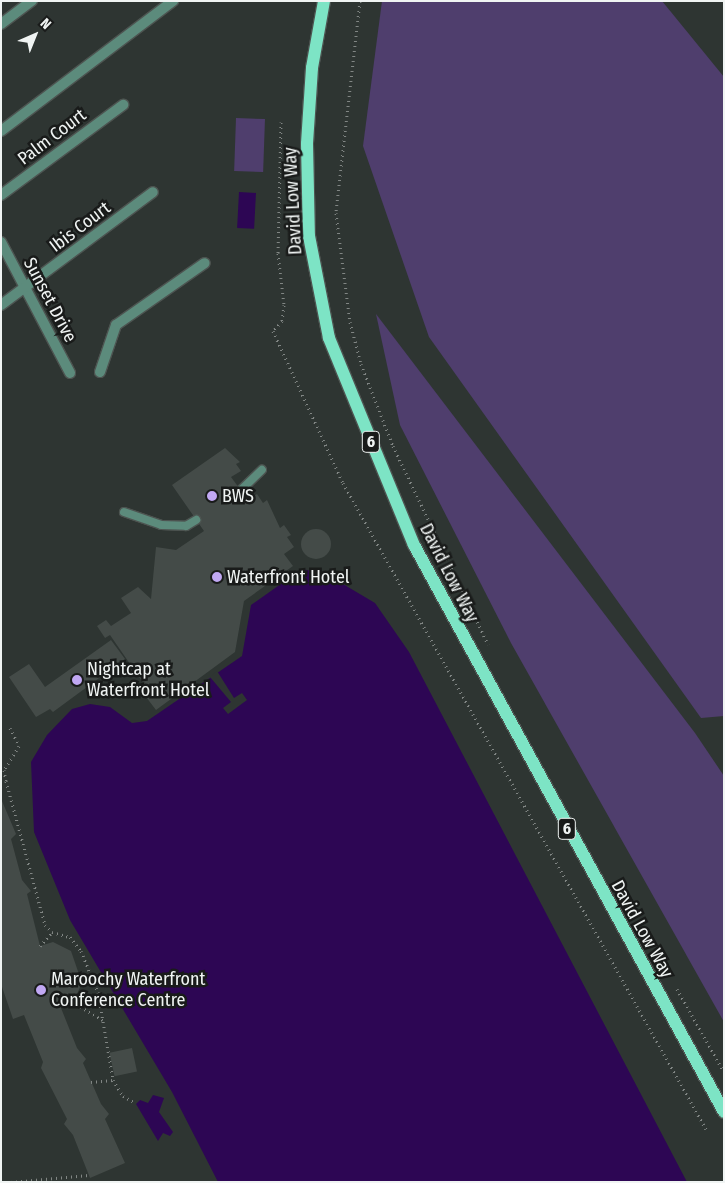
<!DOCTYPE html>
<html>
<head>
<meta charset="utf-8">
<style>
	body { margin:0 }
	#map { position:relative; width:725px; height:1183px; overflow:hidden; background:#2e3532; font-family:"Fira Sans Condensed",sans-serif }
	div>[style] { position:absolute }
	[style*='--x'] { left:calc(var(--x)*1px); top:calc(var(--y)*1px); width:calc(var(--w)*1px); rotate:calc(var(--a)*1deg) }
	.green>* { inset:0; background:#4f3e6d; transform-origin:0 0 }
	.water>* { inset:0; background:#2d0654; transform-origin:0 0 }
	.pier>* { inset:0; background:#2e3532 }
	.building>* { inset:0; background:#444b48; transform-origin:0 0 }
	.round { border-radius:50% }
	.path>* { height:3px; margin-top:-1.5px; transform-origin:0; background:repeating-linear-gradient(90deg,#818684 0 1px,transparent 0 5px) }
	.roads { filter:drop-shadow(1px 0 #4d5451) drop-shadow(-1px 0 #4d5451) drop-shadow(0 1px #4d5451) drop-shadow(0 -1px #4d5451) }
	.lane>* { height:8px; margin:-4px; padding:0 4px; transform-origin:4px; border-radius:4px; background:#5c8b7c }
	.street>* { height:10px; margin:-5px; padding:0 5px; transform-origin:5px; border-radius:5px; background:#5c8b7c }
	.primary>* { height:12px; margin:-6px; padding:0 6px; transform-origin:6px; border-radius:6px; background:#7de4c5 }
	.dots>* { width:14px; height:14px; translate:-50% -50%; box-sizing:border-box; border:2px solid #191b1a; border-radius:50% }
	span { translate:-50% -50%; white-space:nowrap; text-align:center; line-height:1.15; -webkit-text-stroke:5px #191b1a; paint-order:stroke }
	.shield-label span { padding:1px 4px; background:#191b1a; border:1px solid; border-radius:4px; -webkit-text-stroke-width:0 }
	.shield-label { font-size:16px; color:#f0f4f3; font-weight:700 }
	.street-label { font-size:18px; color:#f0f4f3 }
	.poi-label { font-size:18px; color:#f0f4f3 }
	.left { translate:0 -50%; text-align:left }
	.frame { position:absolute; inset:0; border:2px solid #f0f4f3; pointer-events:none }
	.north { position:absolute; left:10px; top:10px; width:50px; height:50px; -webkit-text-stroke:4px #191b1a; paint-order:stroke; rotate:44deg; font-size:14px; font-weight:700; line-height:20px; text-align:center; color:#f0f4f3 }
	.north::after { content:''; display:block; margin:auto; width:18px; height:22px; background:#f0f4f3; clip-path:polygon(50% 0,100% 100%,50% 72%,0 100%) }
</style>
</head>
<body>
<div id="map">
	<div class="green">
		<i style="clip-path:polygon(382px 1px,662px 1px,724px 77px,724px 716px,701px 718px,429px 337px,363px 146px)"></i>
		<i style="left:236px;top:118px;width:29px;height:53px;rotate:2deg"></i>
		<i style="clip-path:polygon(376px 314px,695px 733px,724px 776px,724px 1022px,511px 643px,400px 425px)"></i>
	</div>
	<div class="water">
		<i style="left:239px;top:192px;width:17px;height:36px;rotate:3deg"></i>
		<i style="clip-path:polygon(302px 569px,326px 574px,375px 603px,409px 652px,687px 1182px,218px 1182px,172px 1092px,70px 920px,34px 832px,31px 762px,47px 735px,72px 709px,90px 704px,110px 707px,132px 723px,147px 721px,242px 656px,251px 605px)"></i>
		<i style="clip-path:polygon(153px 1095px,164px 1098px,159px 1112px,173px 1132px,170px 1136px,163px 1133px,158px 1141px,136px 1104px,140px 1100px,148px 1103px)"></i>
	</div>
	<div class="pier">
		<i style="clip-path:polygon(217px 671px,234px 698px,242px 693px,247px 700px,228px 714px,223px 708px,231px 702px,210px 677px)"></i>
	</div>
	<div class="building">
		<i style="clip-path:polygon(225px 448px,240px 462px,236px 464px,241px 471px,231px 477px,248px 500px,257px 494px,263px 503px,267px 500px,280px 528px,284px 525px,291px 535px,287px 537px,294px 547px,284px 554px,293px 566px,244px 601px,235px 652px,156px 710px,143px 693px,148px 690px,110px 635px,105px 638px,97px 626px,106px 620px,111px 626px,131px 613px,121px 598px,138px 587px,151px 599px,156px 547px,176px 550px,204px 531px,172px 485px)"></i>
		<i class="round" style="left:301px;top:529px;width:30px;height:30px"></i>
		<i style="clip-path:polygon(111px 640px,125px 659px,53px 712px,50px 709px,36px 717px,9px 677px,29px 664px,45px 687px)"></i>
		<i style="clip-path:polygon(2px 801px,16px 834px,11px 839px,22px 880px,31px 891px,27px 894px,40px 946px,53px 942px,71px 951px,82px 983px,76px 996px,59px 1003px,77px 1048px,86px 1059px,83px 1063px,101px 1104px,109px 1114px,105px 1119px,125px 1163px,90px 1178px,73px 1135px,64px 1124px,67px 1119px,41px 1068px,43px 1062px,24px 1015px,13px 1019px,1px 984px)"></i>
		<i style="left:132px;top:1048px;width:24px;height:23px;rotate:78deg"></i>
	</div>
	<div class="path">
		<i style="--x:360;--y:1;--w:213;--a:96.5"></i>
		<i style="--x:336;--y:213;--w:110;--a:82.7"></i>
		<i style="--x:350;--y:322;--w:43;--a:75.3"></i>
		<i style="--x:361;--y:364;--w:88;--a:68.7"></i>
		<i style="--x:393;--y:446;--w:220;--a:64.4"></i>
		<i style="--x:281;--y:122;--w:131;--a:91.3"></i>
		<i style="--x:278;--y:253;--w:52;--a:83.4"></i>
		<i style="--x:284;--y:305;--w:16;--a:97"></i>
		<i style="--x:282;--y:321;--w:13;--a:132"></i>
		<i style="--x:273;--y:331;--w:167;--a:65.3"></i>
		<i style="--x:343;--y:483;--w:741;--a:60.67"></i>
		<i style="--x:10;--y:728;--w:20;--a:63"></i>
		<i style="--x:19;--y:746;--w:28;--a:122"></i>
		<i style="--x:4;--y:770;--w:11;--a:80"></i>
		<i style="--x:6;--y:781;--w:149;--a:74.8"></i>
		<i style="--x:45;--y:925;--w:10;--a:45"></i>
		<i style="--x:52;--y:932;--w:19;--a:16"></i>
		<i style="--x:70;--y:937;--w:18;--a:52"></i>
		<i style="--x:81;--y:951;--w:44;--a:67.5"></i>
		<i style="--x:98;--y:992;--w:89;--a:80.3"></i>
		<i style="--x:40;--y:946;--w:18;--a:-49"></i>
		<i style="--x:677;--y:989;--w:95;--a:60.5"></i>
		<i style="--x:73;--y:997;--w:8;--a:67"></i>
		<i style="--x:76;--y:1004;--w:31;--a:31"></i>
		<i style="--x:91;--y:1082;--w:22;--a:-5"></i>
		<i style="--x:113;--y:1080;--w:19;--a:58"></i>
		<i style="--x:123;--y:1096;--w:13;--a:29"></i>
		<i style="--x:11;--y:1182;--w:78;--a:-5.1"></i>
	</div>
	<div class="roads">
		<div class="lane">
			<i style="--x:241;--y:490;--w:29;--a:-44"></i>
			<i style="--x:124;--y:512;--w:39;--a:19"></i>
			<i style="--x:161;--y:525;--w:25;--a:2"></i>
			<i style="--x:186;--y:526;--w:12;--a:-31"></i>
		</div>
		<div class="street">
			<i style="--x:1;--y:24;--w:39;--a:-37"></i>
			<i style="--x:1;--y:131;--w:216;--a:-37.1"></i>
			<i style="--x:1;--y:195;--w:152;--a:-36.4"></i>
			<i style="--x:1;--y:242;--w:148;--a:62.2"></i>
			<i style="--x:1;--y:305;--w:189;--a:-36.6"></i>
			<i style="--x:100;--y:372;--w:50;--a:-71.2"></i>
			<i style="--x:116;--y:325;--w:108;--a:-34.9"></i>
		</div>
		<div class="primary">
			<i style="--x:324;--y:1;--w:68;--a:100.2"></i>
			<i style="--x:312;--y:68;--w:76;--a:93.8"></i>
			<i style="--x:307;--y:144;--w:92;--a:88.8"></i>
			<i style="--x:309;--y:236;--w:104;--a:78.9"></i>
			<i style="--x:329;--y:338;--w:224;--a:67.7"></i>
			<i style="--x:414;--y:545;--w:646;--a:61.33"></i>
		</div>
	</div>
	<div class="dots">
		<i style="left:212px;top:496px;background:#c1a8f3"></i>
		<i style="left:217px;top:577px;background:#c1a8f3"></i>
		<i style="left:77px;top:680px;background:#c1a8f3"></i>
		<i style="left:41px;top:990px;background:#c1a8f3"></i>
	</div>
	<div class="shield-label">
		<span style="left:371px;top:442px">6</span>
		<span style="left:567px;top:829px">6</span>
	</div>
	<div class="street-label">
		<span style="left:52px;top:137px;rotate:-37deg">Palm Court</span>
		<span style="left:293px;top:201px;rotate:-93deg">David Low Way</span>
		<span style="left:80px;top:227px;rotate:-37deg">Ibis Court</span>
		<span style="left:50px;top:300px;rotate:62deg">Sunset Drive</span>
		<span style="left:449px;top:573px;rotate:63deg">David Low Way</span>
		<span style="left:642px;top:929px;rotate:61deg">David Low Way</span>
	</div>
	<div class="poi-label">
		<span class="left" style="left:222px;top:496px">BWS</span>
		<span class="left" style="left:227px;top:577px">Waterfront Hotel</span>
		<span class="left" style="left:87px;top:680px">Nightcap at<br>Waterfront Hotel</span>
		<span class="left" style="left:51px;top:990px">Maroochy Waterfront<br>Conference Centre</span>
	</div>
	<div class="frame"></div>
	<div class="north">N</div>
</div>
</body>
</html>
